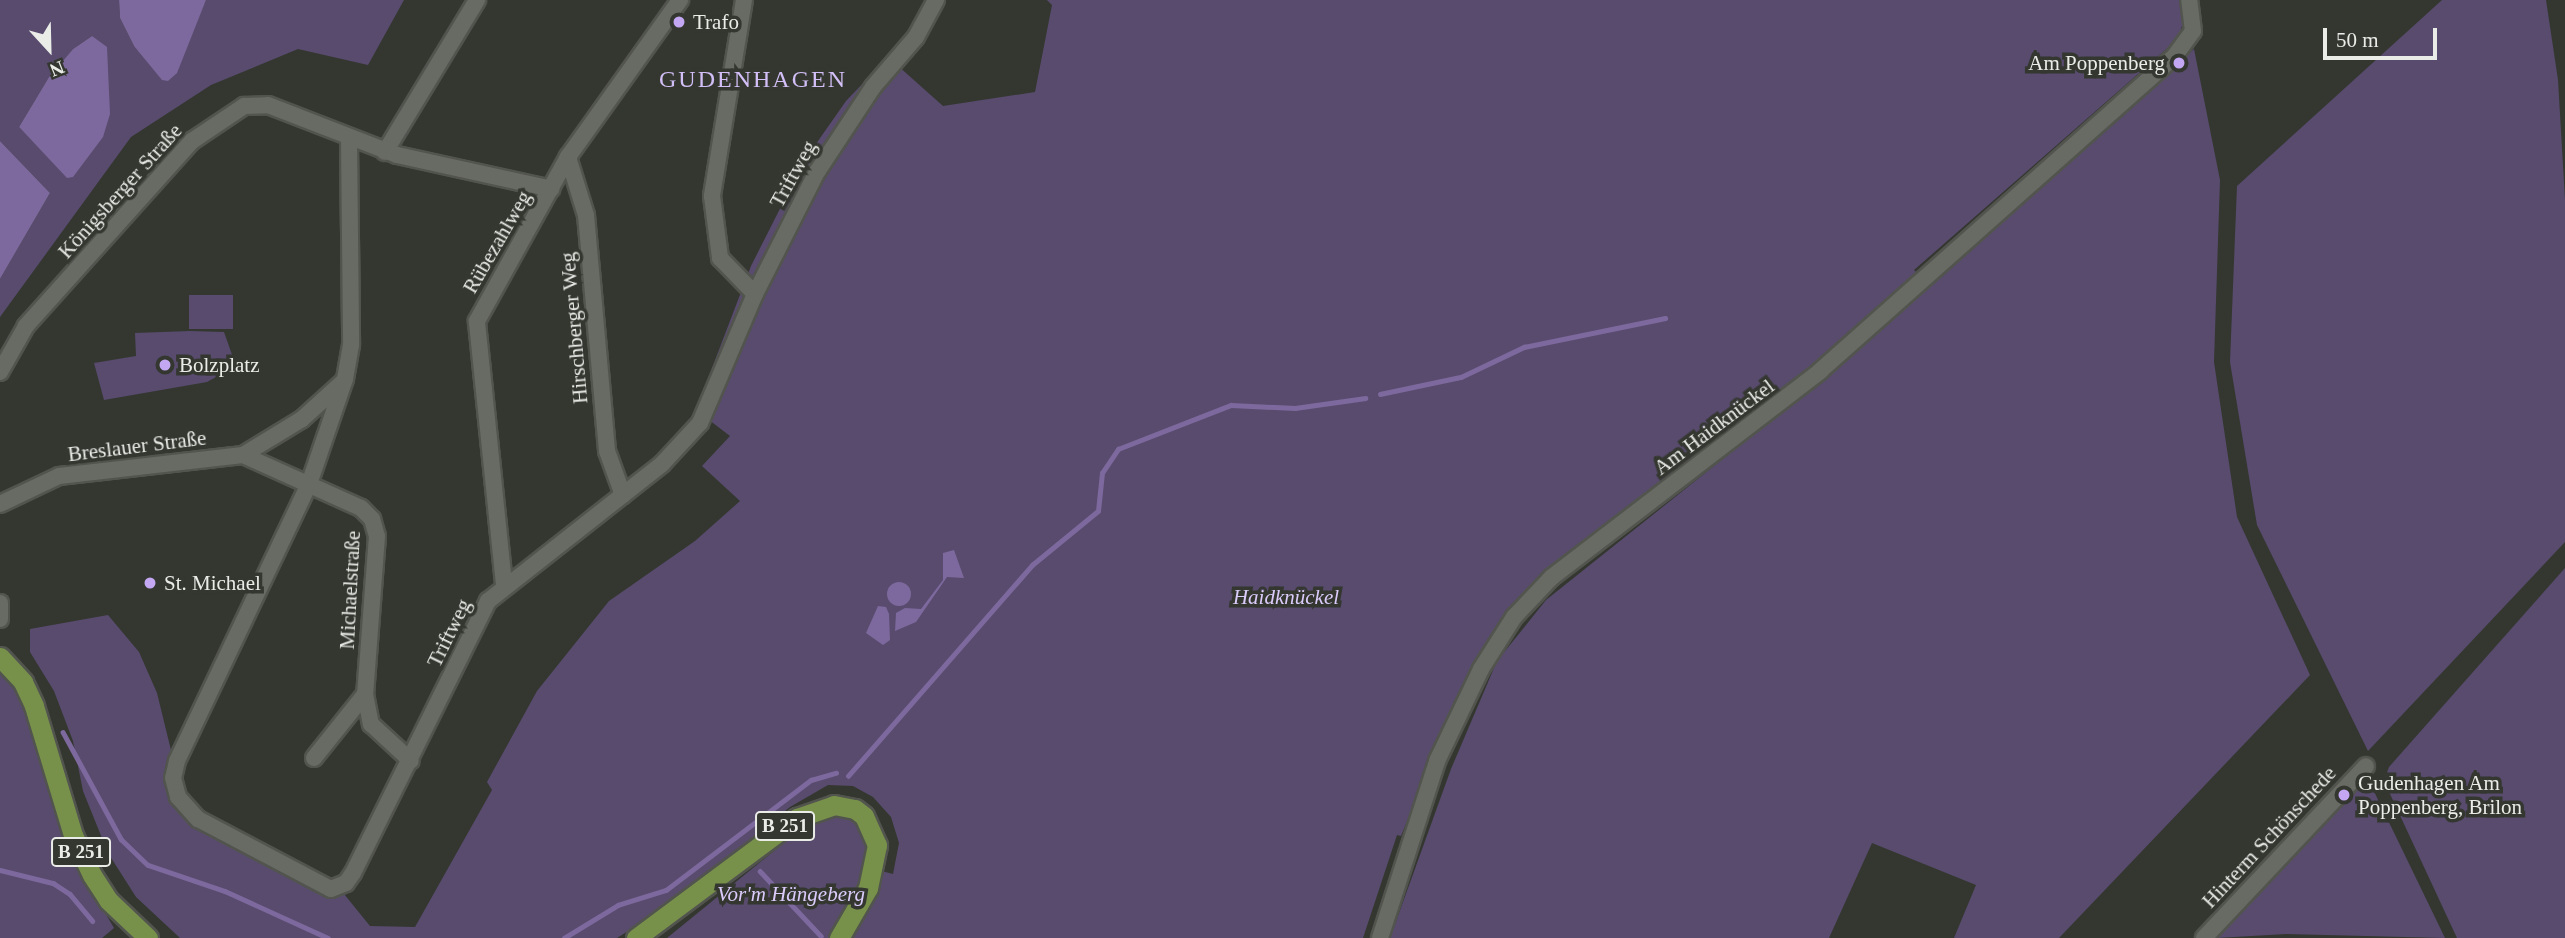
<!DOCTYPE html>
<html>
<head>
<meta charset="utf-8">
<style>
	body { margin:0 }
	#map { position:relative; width:2565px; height:938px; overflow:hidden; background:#343730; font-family:Georgia,serif }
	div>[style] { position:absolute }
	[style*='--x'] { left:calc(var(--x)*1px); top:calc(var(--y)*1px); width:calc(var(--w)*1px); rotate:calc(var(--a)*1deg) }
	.green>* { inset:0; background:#584b6e; transform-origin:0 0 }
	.water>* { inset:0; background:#7d699d }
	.round { border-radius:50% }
	.stream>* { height:4.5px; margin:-2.25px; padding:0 2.25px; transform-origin:2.25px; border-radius:2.25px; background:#7d699d }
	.roads { filter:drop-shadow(2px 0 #52544e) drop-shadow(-2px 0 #52544e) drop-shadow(0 2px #52544e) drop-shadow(0 -2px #52544e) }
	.minor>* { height:16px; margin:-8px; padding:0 8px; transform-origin:8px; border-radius:8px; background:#686b64 }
	.major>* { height:19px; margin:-9.5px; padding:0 9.5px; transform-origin:9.5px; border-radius:9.5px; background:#78914a }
	.dots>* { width:19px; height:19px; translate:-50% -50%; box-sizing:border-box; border:4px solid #343730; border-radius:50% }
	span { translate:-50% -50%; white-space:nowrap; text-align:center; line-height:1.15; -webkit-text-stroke:7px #343730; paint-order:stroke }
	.shield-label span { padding:2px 5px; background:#343730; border:2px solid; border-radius:5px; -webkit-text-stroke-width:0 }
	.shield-label { font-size:19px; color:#eaece8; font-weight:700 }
	.poi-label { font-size:21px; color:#eaece8 }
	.left { translate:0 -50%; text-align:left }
	.right { translate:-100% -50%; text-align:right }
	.street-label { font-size:21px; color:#eaece8 }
	.park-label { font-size:21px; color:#dbcbfa; font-style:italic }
	.quarter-label { font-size:24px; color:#d3bff7; letter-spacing:2px }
	.north { position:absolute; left:14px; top:14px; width:70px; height:70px; -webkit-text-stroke:5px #343730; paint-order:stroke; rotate:158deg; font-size:19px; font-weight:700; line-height:28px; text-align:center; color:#eaece8 }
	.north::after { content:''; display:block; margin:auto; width:24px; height:32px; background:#eaece8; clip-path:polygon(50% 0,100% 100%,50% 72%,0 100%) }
	.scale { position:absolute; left:2323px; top:28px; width:114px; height:32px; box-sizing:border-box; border:4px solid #eaece8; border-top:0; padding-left:9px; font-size:21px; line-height:24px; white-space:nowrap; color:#eaece8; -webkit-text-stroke:5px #343730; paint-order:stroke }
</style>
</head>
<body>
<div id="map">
	<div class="green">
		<i style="clip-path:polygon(evenodd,0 0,119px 0,120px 18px,134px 46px,192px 32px,206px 0,404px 0,368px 65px,298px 49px,211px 85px,131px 137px,0 317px,0 279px,50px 193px,0 141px,0 0,92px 36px,67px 177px,19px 127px,49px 77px,73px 49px,92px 36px)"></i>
		<i style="clip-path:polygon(1047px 0,2182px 0,2184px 19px,2178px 39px,1914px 270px,1921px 277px,1892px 302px,1508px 614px,1462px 689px,1401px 836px,1397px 835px,1363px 938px,667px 938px,796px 833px,823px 817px,842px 815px,861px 824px,868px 838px,866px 867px,893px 874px,899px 843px,891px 817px,873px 797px,853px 786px,828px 785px,790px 807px,669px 905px,617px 938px,180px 938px,136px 897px,108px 853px,83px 791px,73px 741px,54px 691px,30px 652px,30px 629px,108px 615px,139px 652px,157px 693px,181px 791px,200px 813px,344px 894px,370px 926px,415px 927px,492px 790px,487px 782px,537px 691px,609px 601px,695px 541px,740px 501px,702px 466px,730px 436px,696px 410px,751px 266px,804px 161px,846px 101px,888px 57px,943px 106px,1035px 92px,1052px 5px)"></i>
		<i style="clip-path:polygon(2442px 0,2546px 0,2558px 80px,2565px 200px,2565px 542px,2368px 751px,2257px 525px,2230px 362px,2237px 186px)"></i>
		<i style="clip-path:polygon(2194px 49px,2220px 180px,2214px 362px,2237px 517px,2310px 675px,2059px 938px,1954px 938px,1976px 885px,1872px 843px,1829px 938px,1390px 938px,1451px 769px,1497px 661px,1546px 600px,1798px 399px)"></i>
		<i style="left:189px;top:295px;width:44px;height:34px"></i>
		<i style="clip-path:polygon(190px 331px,224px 332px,236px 366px,207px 382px,104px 400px,94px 363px,136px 356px,135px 333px)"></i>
		<i style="clip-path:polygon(2565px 568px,2565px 938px,2457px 938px,2384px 781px,2389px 767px)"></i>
		<i style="clip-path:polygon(0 671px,21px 698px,80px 870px,114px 928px,102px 938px,0 938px)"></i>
		<i style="clip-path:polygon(2368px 779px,2445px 938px,2286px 934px,2217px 938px)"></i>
	</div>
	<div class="water">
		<i style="clip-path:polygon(119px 0,206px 0,177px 73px,168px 81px,162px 80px,134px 46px,120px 18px)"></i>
		<i style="clip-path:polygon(92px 36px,107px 47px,110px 114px,103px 137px,73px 177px,67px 178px,19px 127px,49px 77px,73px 49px)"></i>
		<i style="clip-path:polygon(0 141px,50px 193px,0 279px)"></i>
		<i style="clip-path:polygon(954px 550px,964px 578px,947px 577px,916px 622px,895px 631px,896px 613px,905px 608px,921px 609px,943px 580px,943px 553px)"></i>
		<i class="round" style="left:887px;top:582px;width:24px;height:24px"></i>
		<i style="clip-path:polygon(878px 606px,886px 607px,889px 614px,890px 640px,883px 645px,866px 633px)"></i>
	</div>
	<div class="stream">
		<i style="--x:1380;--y:394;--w:83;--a:-11.9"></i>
		<i style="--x:1461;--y:377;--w:70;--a:-25.5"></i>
		<i style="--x:1524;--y:347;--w:144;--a:-11.6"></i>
		<i style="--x:63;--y:732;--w:122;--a:61.5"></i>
		<i style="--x:121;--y:839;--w:37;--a:44"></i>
		<i style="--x:148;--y:865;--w:81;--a:18.7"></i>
		<i style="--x:225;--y:891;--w:113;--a:24.5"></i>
		<i style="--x:848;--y:776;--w:280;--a:-48.9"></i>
		<i style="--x:1032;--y:565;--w:85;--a:-39.3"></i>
		<i style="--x:1098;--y:511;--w:38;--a:-84"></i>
		<i style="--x:1102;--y:473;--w:29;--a:-56"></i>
		<i style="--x:1118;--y:449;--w:121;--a:-21.3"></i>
		<i style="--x:1231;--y:405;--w:64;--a:2.7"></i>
		<i style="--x:1295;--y:408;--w:71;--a:-8.1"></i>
		<i style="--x:0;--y:870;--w:55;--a:13.8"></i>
		<i style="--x:53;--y:883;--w:20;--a:33"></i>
		<i style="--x:70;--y:894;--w:35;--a:50"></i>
		<i style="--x:760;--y:871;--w:89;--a:46.8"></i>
		<i style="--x:564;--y:938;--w:63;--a:-31.4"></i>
		<i style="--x:618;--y:905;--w:50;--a:-17.4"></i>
		<i style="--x:666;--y:890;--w:182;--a:-37.2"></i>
		<i style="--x:811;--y:780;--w:26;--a:-16"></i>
	</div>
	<div class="roads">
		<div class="minor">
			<i style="--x:744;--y:0;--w:199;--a:99.3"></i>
			<i style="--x:712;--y:196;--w:63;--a:82.6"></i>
			<i style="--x:720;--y:258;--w:50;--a:45.8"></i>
			<i style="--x:349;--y:140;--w:205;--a:89.4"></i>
			<i style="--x:351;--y:345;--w:35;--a:100"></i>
			<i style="--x:345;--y:379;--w:111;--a:108.9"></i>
			<i style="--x:309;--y:484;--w:307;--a:115.5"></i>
			<i style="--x:177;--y:761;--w:17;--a:103"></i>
			<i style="--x:173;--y:778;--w:20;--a:75"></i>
			<i style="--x:178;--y:797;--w:30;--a:48"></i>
			<i style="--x:198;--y:819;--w:150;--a:27.8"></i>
			<i style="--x:331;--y:889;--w:16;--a:-22"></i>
			<i style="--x:346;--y:883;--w:12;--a:-55"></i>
			<i style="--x:353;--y:873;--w:304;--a:-63.6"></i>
			<i style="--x:488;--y:601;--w:221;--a:-38.2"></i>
			<i style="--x:662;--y:464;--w:56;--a:-47.2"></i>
			<i style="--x:700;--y:423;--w:140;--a:-66.9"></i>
			<i style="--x:755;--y:294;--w:137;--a:-63.1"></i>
			<i style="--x:817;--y:172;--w:102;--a:-56.6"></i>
			<i style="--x:873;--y:87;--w:66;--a:-49.3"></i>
			<i style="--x:916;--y:37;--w:42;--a:-61.6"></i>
			<i style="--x:385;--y:152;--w:178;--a:-58.8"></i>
			<i style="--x:568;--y:157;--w:61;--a:72.8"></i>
			<i style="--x:586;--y:215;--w:237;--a:84.9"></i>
			<i style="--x:607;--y:451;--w:47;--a:70"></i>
			<i style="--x:0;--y:372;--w:53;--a:-60.5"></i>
			<i style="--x:26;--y:326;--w:249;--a:-48.1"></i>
			<i style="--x:192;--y:141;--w:63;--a:-33.9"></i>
			<i style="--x:244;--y:106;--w:24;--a:-2"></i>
			<i style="--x:268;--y:105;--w:138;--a:21.2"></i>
			<i style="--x:397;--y:155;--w:158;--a:12.4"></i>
			<i style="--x:243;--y:455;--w:129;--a:24.2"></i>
			<i style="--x:361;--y:508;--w:16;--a:45"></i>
			<i style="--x:372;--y:519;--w:18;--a:74"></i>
			<i style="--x:377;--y:536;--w:158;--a:94.3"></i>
			<i style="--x:365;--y:694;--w:31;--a:79"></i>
			<i style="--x:371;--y:724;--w:54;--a:42.8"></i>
			<i style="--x:0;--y:504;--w:65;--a:-25.4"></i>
			<i style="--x:59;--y:476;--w:185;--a:-6.5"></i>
			<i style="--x:243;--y:455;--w:69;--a:-31.4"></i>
			<i style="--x:302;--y:419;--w:55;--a:-42.1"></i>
			<i style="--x:504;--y:584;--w:264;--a:-95.9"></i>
			<i style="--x:477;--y:321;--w:188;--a:-61"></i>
			<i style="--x:568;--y:157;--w:193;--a:-54.5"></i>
			<i style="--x:0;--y:603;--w:16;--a:90"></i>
			<i style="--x:314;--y:758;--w:82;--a:-51.4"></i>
			<i style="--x:1380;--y:938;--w:186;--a:-72.1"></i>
			<i style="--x:1437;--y:761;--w:102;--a:-64.4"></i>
			<i style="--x:1481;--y:669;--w:62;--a:-57.6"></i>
			<i style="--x:1514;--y:617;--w:55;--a:-46.5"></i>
			<i style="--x:1552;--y:577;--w:338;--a:-37.5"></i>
			<i style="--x:1820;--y:371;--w:473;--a:-41.6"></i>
			<i style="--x:2174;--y:57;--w:32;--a:-54"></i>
			<i style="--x:2193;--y:31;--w:31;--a:-97"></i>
			<i style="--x:2204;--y:938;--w:236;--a:-46.7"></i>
		</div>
		<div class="major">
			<i style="--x:0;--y:657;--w:34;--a:47"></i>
			<i style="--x:23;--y:682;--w:26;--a:65"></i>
			<i style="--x:34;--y:706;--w:135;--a:73.2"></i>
			<i style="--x:73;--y:835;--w:44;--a:64.6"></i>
			<i style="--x:92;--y:875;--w:30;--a:57"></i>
			<i style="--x:108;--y:900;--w:55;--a:43.5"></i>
			<i style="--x:636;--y:938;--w:201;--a:-36.7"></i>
			<i style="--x:797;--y:818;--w:39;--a:-19"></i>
			<i style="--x:834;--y:805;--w:21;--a:11"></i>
			<i style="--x:855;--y:809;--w:11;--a:38"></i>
			<i style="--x:864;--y:816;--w:32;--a:66"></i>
			<i style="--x:877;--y:845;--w:44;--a:101.8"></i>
			<i style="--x:868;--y:888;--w:58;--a:120.1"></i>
		</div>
	</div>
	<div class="dots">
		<i style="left:679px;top:22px;background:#c3a7f2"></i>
		<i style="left:2179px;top:63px;background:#c3a7f2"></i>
		<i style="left:165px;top:365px;background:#c3a7f2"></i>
		<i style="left:150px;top:583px;background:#c3a7f2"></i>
		<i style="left:2344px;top:795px;background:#c3a7f2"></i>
	</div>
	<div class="shield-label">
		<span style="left:785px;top:826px">B 251</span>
		<span style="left:81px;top:852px">B 251</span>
	</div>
	<div class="poi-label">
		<span class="left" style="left:693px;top:22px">Trafo</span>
		<span class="right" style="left:2165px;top:63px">Am Poppenberg</span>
		<span class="left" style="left:179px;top:365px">Bolzplatz</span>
		<span class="left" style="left:164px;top:583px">St. Michael</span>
		<span class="left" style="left:2358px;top:795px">Gudenhagen Am<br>Poppenberg, Brilon</span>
	</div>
	<div class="street-label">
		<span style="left:793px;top:174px;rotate:-61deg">Triftweg</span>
		<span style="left:120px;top:191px;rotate:-48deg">Königsberger Straße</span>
		<span style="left:497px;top:242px;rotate:-60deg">Rübezahlweg</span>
		<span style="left:574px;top:328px;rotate:-95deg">Hirschberger Weg</span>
		<span style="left:1714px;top:427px;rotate:-37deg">Am Haidknückel</span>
		<span style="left:137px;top:446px;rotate:-7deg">Breslauer Straße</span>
		<span style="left:350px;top:590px;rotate:-87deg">Michaelstraße</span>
		<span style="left:449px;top:633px;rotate:-64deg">Triftweg</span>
		<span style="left:2269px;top:837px;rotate:-47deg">Hinterm Schönschede</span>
	</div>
	<div class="park-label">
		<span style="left:1286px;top:597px">Haidknückel</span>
		<span style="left:791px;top:894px">Vor'm Hängeberg</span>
	</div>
	<div class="quarter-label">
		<span style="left:753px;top:80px">GUDENHAGEN</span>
	</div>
	<div class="north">N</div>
	<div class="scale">50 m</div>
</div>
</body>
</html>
